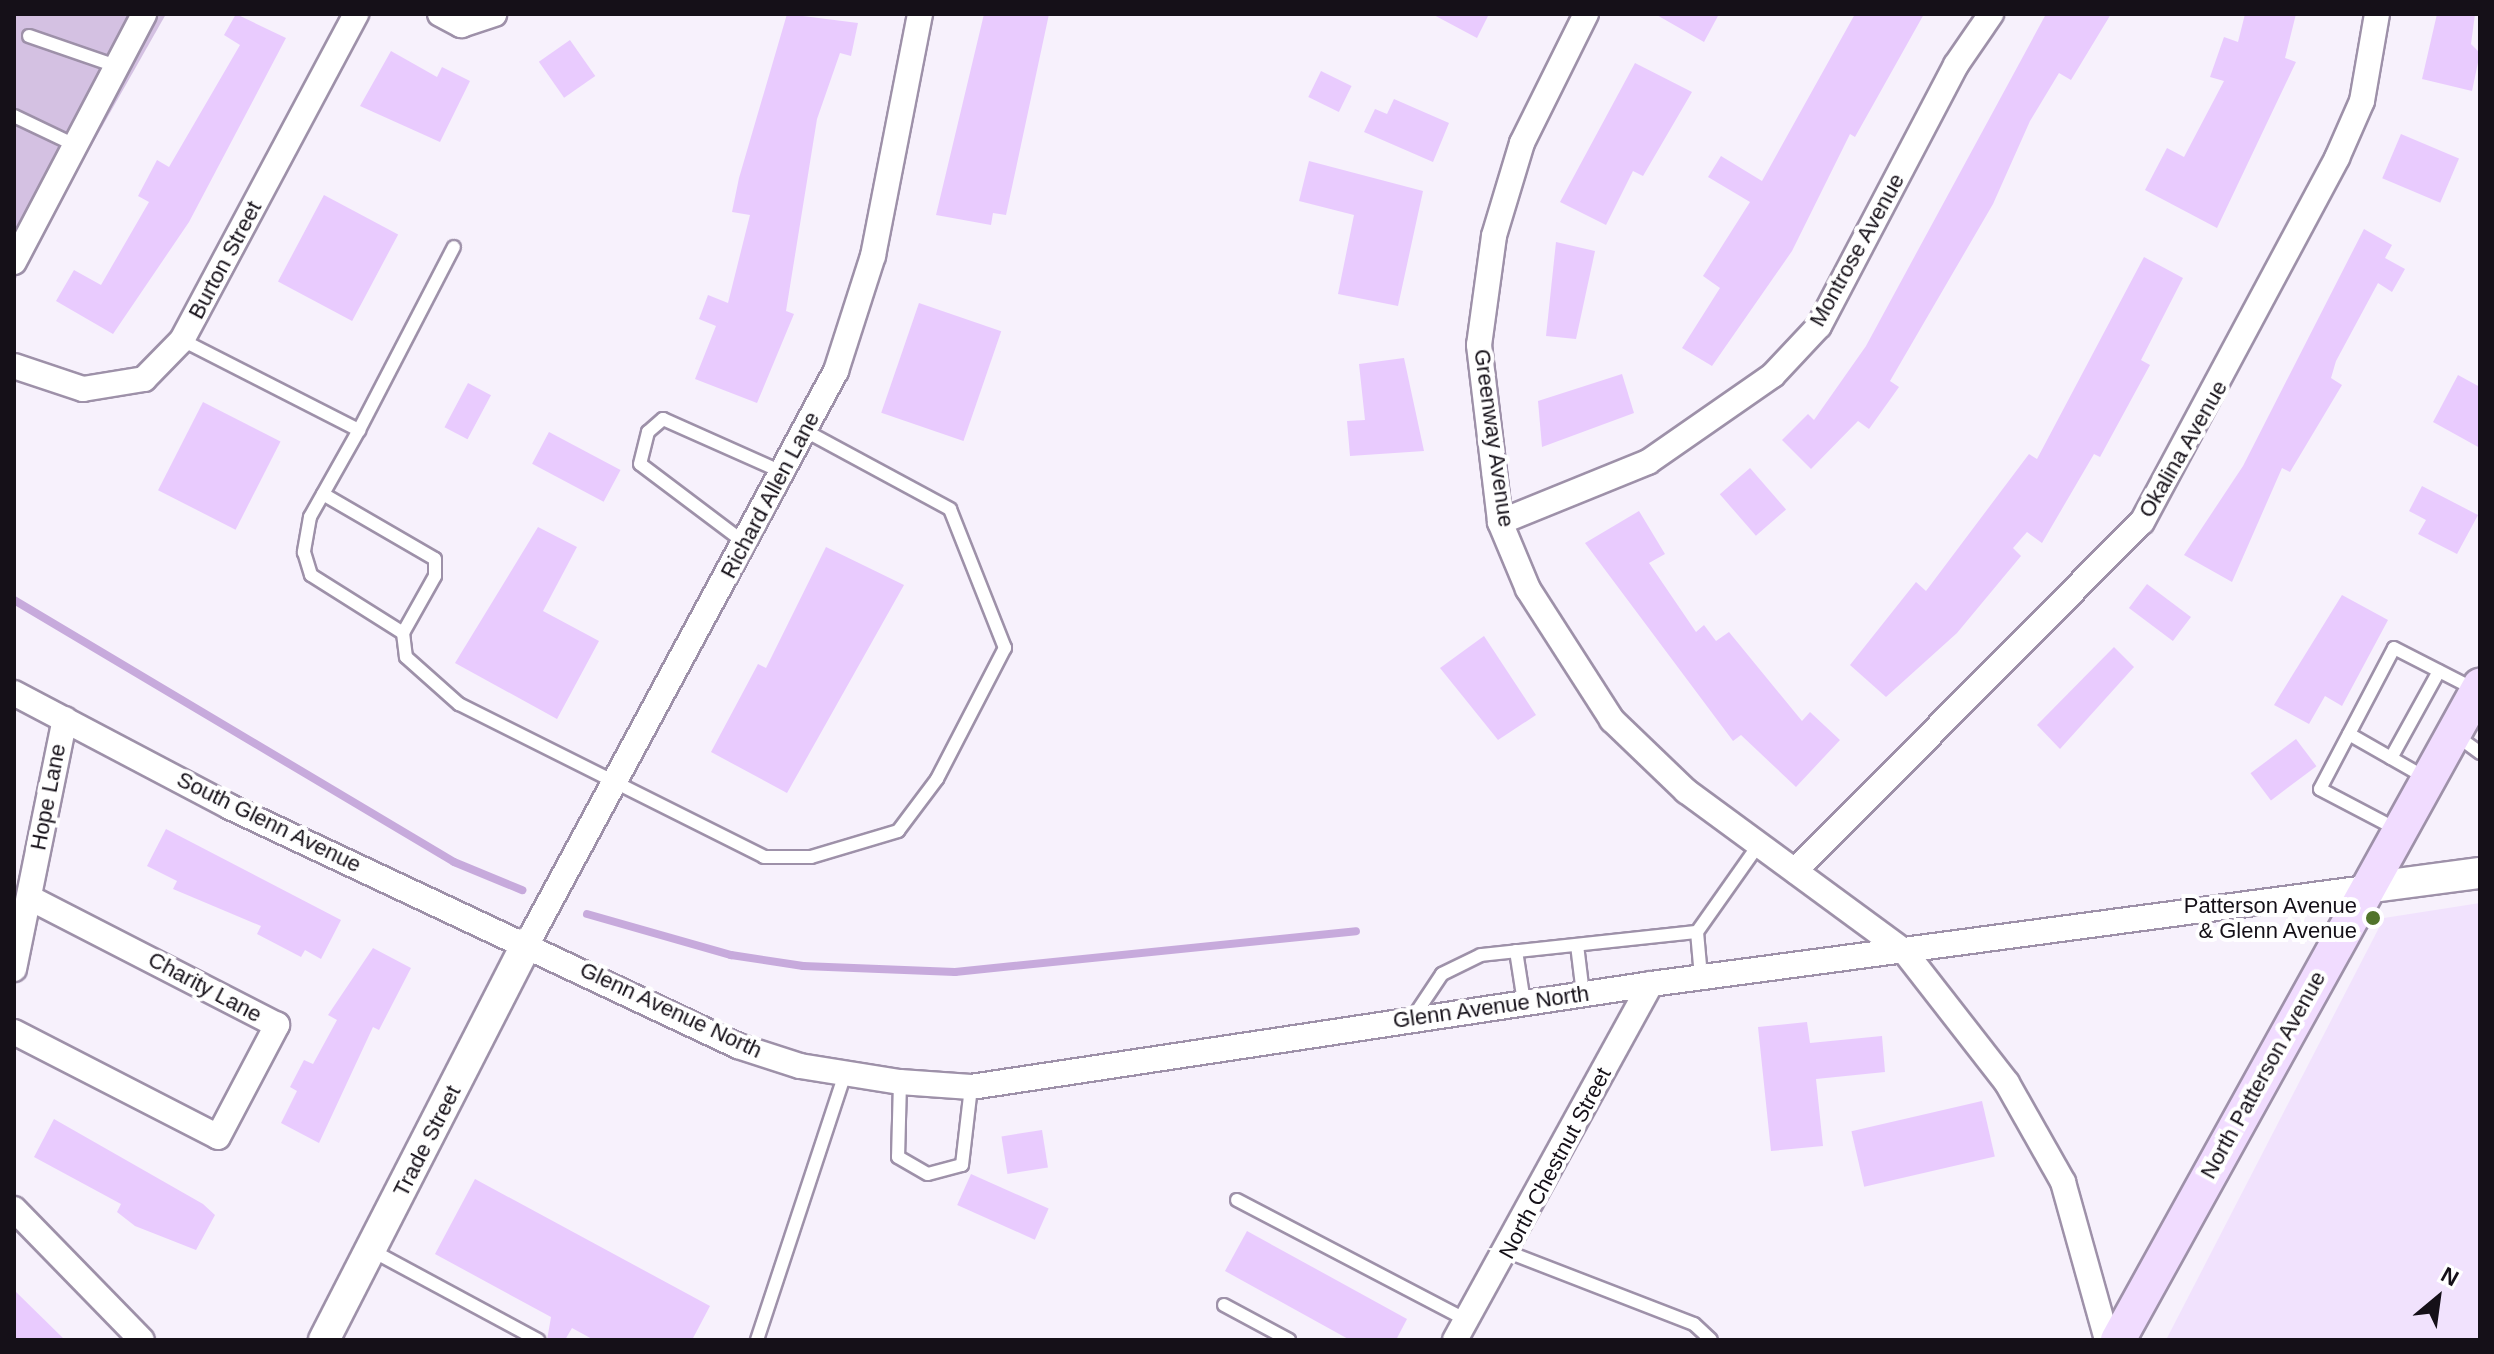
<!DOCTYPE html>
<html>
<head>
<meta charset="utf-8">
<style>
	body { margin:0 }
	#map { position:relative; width:2494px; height:1354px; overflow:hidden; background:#f7f1fc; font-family:Helvetica,sans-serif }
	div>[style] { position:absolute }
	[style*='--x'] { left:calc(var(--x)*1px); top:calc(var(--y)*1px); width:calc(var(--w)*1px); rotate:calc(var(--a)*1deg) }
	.built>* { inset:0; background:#f1e2fd }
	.green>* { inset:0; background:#d4c1e2 }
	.stream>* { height:8px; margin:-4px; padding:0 4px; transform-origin:4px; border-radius:4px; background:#c7aadc }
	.building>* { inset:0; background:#e9cbfe; transform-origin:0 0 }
	.roads { filter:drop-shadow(2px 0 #9e91a9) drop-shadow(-2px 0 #9e91a9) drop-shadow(0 2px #9e91a9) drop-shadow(0 -2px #9e91a9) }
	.service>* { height:12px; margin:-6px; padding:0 6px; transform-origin:6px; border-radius:6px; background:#fff }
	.minor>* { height:24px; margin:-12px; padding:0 12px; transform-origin:12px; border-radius:12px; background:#fff }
	.tertiary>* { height:30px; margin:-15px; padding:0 15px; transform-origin:15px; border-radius:15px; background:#fff }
	.secondary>* { height:34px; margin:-17px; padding:0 17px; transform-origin:17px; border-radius:17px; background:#f1dcff }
	.dots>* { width:22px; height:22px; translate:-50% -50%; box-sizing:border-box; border:4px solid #fff; border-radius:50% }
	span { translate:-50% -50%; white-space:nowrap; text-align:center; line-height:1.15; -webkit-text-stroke:8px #fff; paint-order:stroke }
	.street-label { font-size:22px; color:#151018 }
	.poi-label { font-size:22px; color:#151018 }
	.right { translate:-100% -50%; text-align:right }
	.frame { position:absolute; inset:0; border:16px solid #151018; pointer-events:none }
	.north { position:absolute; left:2398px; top:1258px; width:80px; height:80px; -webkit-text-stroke:6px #fff; paint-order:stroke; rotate:29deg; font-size:22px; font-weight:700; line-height:32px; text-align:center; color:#151018 }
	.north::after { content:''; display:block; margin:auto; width:28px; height:36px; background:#151018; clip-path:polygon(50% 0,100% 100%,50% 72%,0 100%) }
</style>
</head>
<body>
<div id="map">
	<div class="built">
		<i style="clip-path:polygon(2480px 903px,2480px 1340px,2166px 1340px,2384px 918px)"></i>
	</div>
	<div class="green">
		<i style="clip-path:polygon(14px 14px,166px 14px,14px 282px)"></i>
	</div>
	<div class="stream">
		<i style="--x:14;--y:600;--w:512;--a:30.77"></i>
		<i style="--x:454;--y:862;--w:74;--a:22.4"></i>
		<i style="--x:587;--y:914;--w:150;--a:15.9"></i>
		<i style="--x:731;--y:955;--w:73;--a:8.7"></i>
		<i style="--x:803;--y:966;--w:152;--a:2.3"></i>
		<i style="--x:955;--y:972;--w:403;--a:-5.8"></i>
	</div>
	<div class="building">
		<i style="clip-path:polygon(236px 14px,286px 38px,189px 222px,113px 334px,56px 301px,74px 270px,101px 285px,149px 202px,138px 196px,157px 160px,169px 167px,240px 45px,224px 35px)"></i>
		<i style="clip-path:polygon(787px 14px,858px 23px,851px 56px,840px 53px,817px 119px,786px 311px,794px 314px,757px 403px,695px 379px,716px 326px,699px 319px,708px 295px,728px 303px,750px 215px,732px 212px,739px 178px)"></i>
		<i style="clip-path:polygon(984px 14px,1049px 14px,1006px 215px,993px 213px,991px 225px,936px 215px)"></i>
		<i style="clip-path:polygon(1432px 14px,1489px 14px,1477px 38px)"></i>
		<i style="clip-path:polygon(1655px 14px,1719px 14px,1704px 42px)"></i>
		<i style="clip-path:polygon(1855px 14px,1924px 14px,1855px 137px,1850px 134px,1792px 251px,1712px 366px,1682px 348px,1720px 288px,1703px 276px,1750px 202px,1708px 177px,1721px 156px,1762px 181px)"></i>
		<i style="clip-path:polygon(2046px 14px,2111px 14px,2071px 80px,2059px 73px,2030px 121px,1993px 204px,1890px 381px,1899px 387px,1869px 429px,1858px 421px,1811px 469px,1782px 440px,1808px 414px,1814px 420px,1866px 346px)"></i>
		<i style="clip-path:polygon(2245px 14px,2296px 14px,2285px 58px,2296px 62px,2217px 228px,2145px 190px,2167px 148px,2184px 157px,2224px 81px,2210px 77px,2224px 37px,2238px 42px)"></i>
		<i style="clip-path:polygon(2437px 14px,2475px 14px,2471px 44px,2480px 53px,2472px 91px,2422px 79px)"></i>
		<i style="left:570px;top:40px;width:44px;height:38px;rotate:55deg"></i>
		<i style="clip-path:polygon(391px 51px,437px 77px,442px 67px,470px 81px,440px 142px,360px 106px)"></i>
		<i style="clip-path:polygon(1635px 63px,1692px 92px,1643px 176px,1633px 171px,1606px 225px,1560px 202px)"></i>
		<i style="left:1321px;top:71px;width:34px;height:29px;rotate:26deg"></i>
		<i style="clip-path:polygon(1394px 99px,1449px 123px,1433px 162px,1364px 132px,1375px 109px,1387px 114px)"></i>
		<i style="left:2401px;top:134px;width:63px;height:48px;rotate:23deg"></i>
		<i style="clip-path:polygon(1309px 161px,1423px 191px,1398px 306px,1338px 294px,1354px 215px,1299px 201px)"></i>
		<i style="left:324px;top:195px;width:84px;height:98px;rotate:28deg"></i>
		<i style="clip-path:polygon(2364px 229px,2392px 245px,2385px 258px,2405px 269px,2392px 292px,2378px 283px,2336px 361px,2331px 378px,2342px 385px,2290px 472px,2282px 468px,2232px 582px,2184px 555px,2243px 466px)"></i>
		<i style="clip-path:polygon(1556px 242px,1595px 251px,1576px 339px,1546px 336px)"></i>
		<i style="clip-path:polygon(2144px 257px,2183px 278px,2141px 360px,2150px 365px,2100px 457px,2094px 454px,2042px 543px,2027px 532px,2013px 548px,2021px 556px,1957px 633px,1886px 697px,1850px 665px,1916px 582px,1926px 591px,2029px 454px,2037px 459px)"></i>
		<i style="left:919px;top:303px;width:87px;height:116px;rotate:19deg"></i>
		<i style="clip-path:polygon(1404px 358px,1424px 451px,1350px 456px,1347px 421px,1365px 420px,1359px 364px)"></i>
		<i style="clip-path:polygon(1622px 374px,1634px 413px,1542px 447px,1538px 401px)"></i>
		<i style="clip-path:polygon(2458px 375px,2480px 387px,2480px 448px,2433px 422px)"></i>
		<i style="left:468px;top:383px;width:26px;height:50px;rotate:28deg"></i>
		<i style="left:203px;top:402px;width:87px;height:99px;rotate:27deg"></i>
		<i style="left:549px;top:432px;width:81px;height:36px;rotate:28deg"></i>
		<i style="left:1750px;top:468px;width:55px;height:40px;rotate:49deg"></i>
		<i style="clip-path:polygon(2422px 486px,2478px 515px,2457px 554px,2418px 534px,2426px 520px,2409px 511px)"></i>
		<i style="clip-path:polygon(1639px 511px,1665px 554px,1649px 563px,1696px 632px,1704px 625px,1716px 641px,1729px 632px,1802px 721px,1810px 712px,1840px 740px,1796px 787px,1741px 735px,1733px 741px,1585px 543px)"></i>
		<i style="clip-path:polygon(538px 527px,577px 547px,543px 611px,599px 641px,557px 719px,455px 663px)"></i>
		<i style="clip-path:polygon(826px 547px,904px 585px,787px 793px,711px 752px,758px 664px,766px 668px)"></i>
		<i style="left:2147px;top:584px;width:55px;height:30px;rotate:37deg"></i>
		<i style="clip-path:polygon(2342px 595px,2388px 620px,2342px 706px,2325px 696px,2309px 724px,2274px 705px)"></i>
		<i style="clip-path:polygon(1484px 636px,1536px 715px,1498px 740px,1440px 668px)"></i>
		<i style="clip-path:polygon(2114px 647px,2134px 667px,2060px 749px,2037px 725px)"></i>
		<i style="left:2296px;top:739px;width:34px;height:57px;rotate:53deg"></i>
		<i style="clip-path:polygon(166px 829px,341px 920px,321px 959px,305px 950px,301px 957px,257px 934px,261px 926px,173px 889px,177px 881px,147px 866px)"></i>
		<i style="clip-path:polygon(373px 948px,411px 968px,379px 1030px,373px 1027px,319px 1143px,281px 1123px,297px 1091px,290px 1087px,304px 1060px,313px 1064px,337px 1020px,328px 1015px)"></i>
		<i style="clip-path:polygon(1807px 1022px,1810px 1043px,1882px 1036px,1885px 1072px,1816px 1079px,1823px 1146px,1771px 1151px,1758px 1027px)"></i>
		<i style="left:1982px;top:1101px;width:57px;height:134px;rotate:77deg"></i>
		<i style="clip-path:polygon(54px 1119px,203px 1204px,215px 1215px,196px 1250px,135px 1226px,117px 1212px,121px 1204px,34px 1157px)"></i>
		<i style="left:1042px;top:1130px;width:38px;height:41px;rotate:81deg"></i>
		<i style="left:971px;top:1174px;width:85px;height:34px;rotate:24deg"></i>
		<i style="clip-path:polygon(475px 1179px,710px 1306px,692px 1340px,594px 1340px,572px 1328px,565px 1340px,547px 1340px,551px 1317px,435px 1254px)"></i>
		<i style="clip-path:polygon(1247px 1231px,1407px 1319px,1396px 1340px,1350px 1340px,1225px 1271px)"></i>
		<i style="clip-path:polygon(14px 1290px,65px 1340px,14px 1340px)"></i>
	</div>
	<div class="roads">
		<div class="service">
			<i style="--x:29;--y:36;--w:92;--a:19"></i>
			<i style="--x:14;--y:116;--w:70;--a:25.5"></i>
			<i style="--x:182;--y:340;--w:199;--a:27"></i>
			<i style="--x:359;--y:430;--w:206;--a:-62.6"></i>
			<i style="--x:359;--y:430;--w:100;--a:119.4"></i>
			<i style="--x:310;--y:517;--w:36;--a:100"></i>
			<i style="--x:304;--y:552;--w:24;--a:73"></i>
			<i style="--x:311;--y:575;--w:109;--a:32.2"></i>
			<i style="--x:403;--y:633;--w:24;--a:83"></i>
			<i style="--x:406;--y:657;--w:71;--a:41.6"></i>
			<i style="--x:459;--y:704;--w:341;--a:26.6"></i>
			<i style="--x:764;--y:857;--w:47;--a:0"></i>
			<i style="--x:811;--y:857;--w:91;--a:-16.6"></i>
			<i style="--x:898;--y:831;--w:65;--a:-53.1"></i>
			<i style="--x:937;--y:779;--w:148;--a:-62.6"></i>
			<i style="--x:1005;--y:648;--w:149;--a:-111.6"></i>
			<i style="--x:950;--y:509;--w:166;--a:-151.6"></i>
			<i style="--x:323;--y:494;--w:129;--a:30.1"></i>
			<i style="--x:435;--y:559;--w:17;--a:90"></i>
			<i style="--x:435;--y:576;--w:65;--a:119.3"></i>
			<i style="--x:745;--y:543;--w:131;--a:-143"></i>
			<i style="--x:640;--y:464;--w:33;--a:-76"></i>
			<i style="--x:648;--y:432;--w:20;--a:-41"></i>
			<i style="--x:663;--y:419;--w:130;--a:24"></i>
			<i style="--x:2349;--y:734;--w:89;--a:29.7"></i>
			<i style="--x:2457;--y:736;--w:29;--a:36"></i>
			<i style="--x:2391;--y:758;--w:99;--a:-61.1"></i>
			<i style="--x:2398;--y:830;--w:88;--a:-152.3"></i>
			<i style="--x:2320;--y:789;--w:159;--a:-62.3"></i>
			<i style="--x:2394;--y:648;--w:90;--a:27.1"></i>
			<i style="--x:1697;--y:932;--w:45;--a:84.9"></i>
			<i style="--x:1577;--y:945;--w:49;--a:83"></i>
			<i style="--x:1516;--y:951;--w:52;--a:81.1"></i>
			<i style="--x:1412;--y:1019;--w:54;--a:-56.3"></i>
			<i style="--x:1442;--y:974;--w:43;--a:-26"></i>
			<i style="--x:1481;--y:955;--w:217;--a:-6.1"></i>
			<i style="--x:1697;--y:932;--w:108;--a:-54.8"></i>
			<i style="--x:900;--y:1082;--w:75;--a:91.5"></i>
			<i style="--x:898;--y:1157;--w:34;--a:30"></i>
			<i style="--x:928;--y:1174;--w:35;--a:-15"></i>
			<i style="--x:962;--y:1165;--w:79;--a:-83.4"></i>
			<i style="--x:1237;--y:1200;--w:259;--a:27.6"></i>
			<i style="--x:371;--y:1250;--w:190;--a:28.3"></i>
			<i style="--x:1508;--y:1252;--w:199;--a:21.2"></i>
			<i style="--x:1694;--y:1324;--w:23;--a:43"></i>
			<i style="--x:1224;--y:1305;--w:74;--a:28.3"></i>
			<i style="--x:757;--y:1340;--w:280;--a:-71.7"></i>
		</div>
		<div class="minor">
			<i style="--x:440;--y:14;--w:24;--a:28"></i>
			<i style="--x:461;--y:25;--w:35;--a:-18"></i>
			<i style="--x:1586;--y:14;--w:144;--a:116.4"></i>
			<i style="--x:1522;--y:143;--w:97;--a:106.8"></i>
			<i style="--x:1494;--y:236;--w:110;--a:97.8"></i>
			<i style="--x:1479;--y:345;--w:178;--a:83.2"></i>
			<i style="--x:1500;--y:522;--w:73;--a:67.3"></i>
			<i style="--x:1528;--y:589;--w:156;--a:57.3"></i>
			<i style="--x:1612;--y:720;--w:103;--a:43.8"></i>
			<i style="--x:1686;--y:791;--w:272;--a:36.3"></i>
			<i style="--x:1905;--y:952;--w:166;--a:52.1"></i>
			<i style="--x:2007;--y:1083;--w:114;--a:60.5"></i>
			<i style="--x:2063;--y:1182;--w:164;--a:74.4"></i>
			<i style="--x:14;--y:262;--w:280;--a:-62.3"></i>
			<i style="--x:14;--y:366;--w:73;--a:18.4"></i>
			<i style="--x:83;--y:389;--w:62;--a:-9.3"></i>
			<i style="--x:144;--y:379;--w:54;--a:-45.7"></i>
			<i style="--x:182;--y:340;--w:370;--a:-61.9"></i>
			<i style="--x:1500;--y:522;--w:160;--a:-22.1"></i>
			<i style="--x:1648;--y:462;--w:152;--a:-34.8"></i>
			<i style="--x:1773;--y:375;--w:67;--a:-46.8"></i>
			<i style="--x:1819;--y:326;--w:295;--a:-62.3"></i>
			<i style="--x:1956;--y:65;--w:62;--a:-55.5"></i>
			<i style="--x:14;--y:693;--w:244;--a:27.8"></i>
			<i style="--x:230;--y:807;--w:561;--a:25.2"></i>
			<i style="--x:738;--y:1046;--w:65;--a:17.9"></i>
			<i style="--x:800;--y:1066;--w:101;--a:9.1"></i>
			<i style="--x:900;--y:1082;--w:71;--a:4"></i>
			<i style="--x:971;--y:1087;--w:688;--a:-8.61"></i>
			<i style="--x:1651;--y:984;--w:721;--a:-7.65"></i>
			<i style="--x:1795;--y:871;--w:492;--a:-45.2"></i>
			<i style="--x:2142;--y:522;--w:413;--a:-61.8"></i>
			<i style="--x:2337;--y:158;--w:62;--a:-66.3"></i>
			<i style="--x:2362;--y:101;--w:88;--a:-80.2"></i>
			<i style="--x:528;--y:942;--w:649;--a:-61.66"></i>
			<i style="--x:836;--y:371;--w:121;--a:-72.2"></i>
			<i style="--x:873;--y:256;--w:247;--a:-79"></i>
			<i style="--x:14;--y:969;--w:255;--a:-78.5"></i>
			<i style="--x:14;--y:1032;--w:229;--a:27.2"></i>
			<i style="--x:218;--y:1137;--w:127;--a:-62.2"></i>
			<i style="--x:277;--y:1025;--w:278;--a:-152.8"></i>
			<i style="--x:14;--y:1209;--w:183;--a:45.7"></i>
			<i style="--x:1455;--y:1340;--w:406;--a:-61.2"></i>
		</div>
		<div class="tertiary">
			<i style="--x:2366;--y:888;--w:115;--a:-7.5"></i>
			<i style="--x:324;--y:1340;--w:447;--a:-62.9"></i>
		</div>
		<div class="secondary">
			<i style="--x:2118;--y:1340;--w:748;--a:-61.03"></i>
		</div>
	</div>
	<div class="dots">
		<i style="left:2373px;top:918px;background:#51732b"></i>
	</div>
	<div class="street-label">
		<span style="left:1857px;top:250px;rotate:-61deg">Montrose Avenue</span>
		<span style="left:225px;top:260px;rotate:-62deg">Burton Street</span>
		<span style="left:1494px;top:438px;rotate:82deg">Greenway Avenue</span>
		<span style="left:2183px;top:449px;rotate:-60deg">Okalina Avenue</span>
		<span style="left:770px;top:495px;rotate:-62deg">Richard Allen Lane</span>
		<span style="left:48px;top:797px;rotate:-79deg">Hope Lane</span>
		<span style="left:269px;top:822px;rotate:26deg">South Glenn Avenue</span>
		<span style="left:205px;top:987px;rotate:28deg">Charity Lane</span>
		<span style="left:1491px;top:1007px;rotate:-8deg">Glenn Avenue North</span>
		<span style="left:671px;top:1010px;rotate:25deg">Glenn Avenue North</span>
		<span style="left:2263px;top:1075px;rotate:-61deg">North Patterson Avenue</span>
		<span style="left:427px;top:1141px;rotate:-63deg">Trade Street</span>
		<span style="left:1555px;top:1163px;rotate:-62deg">North Chestnut Street</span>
	</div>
	<div class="poi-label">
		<span class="right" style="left:2357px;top:918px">Patterson Avenue<br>&amp; Glenn Avenue</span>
	</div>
	<div class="frame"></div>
	<div class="north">N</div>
</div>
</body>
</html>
